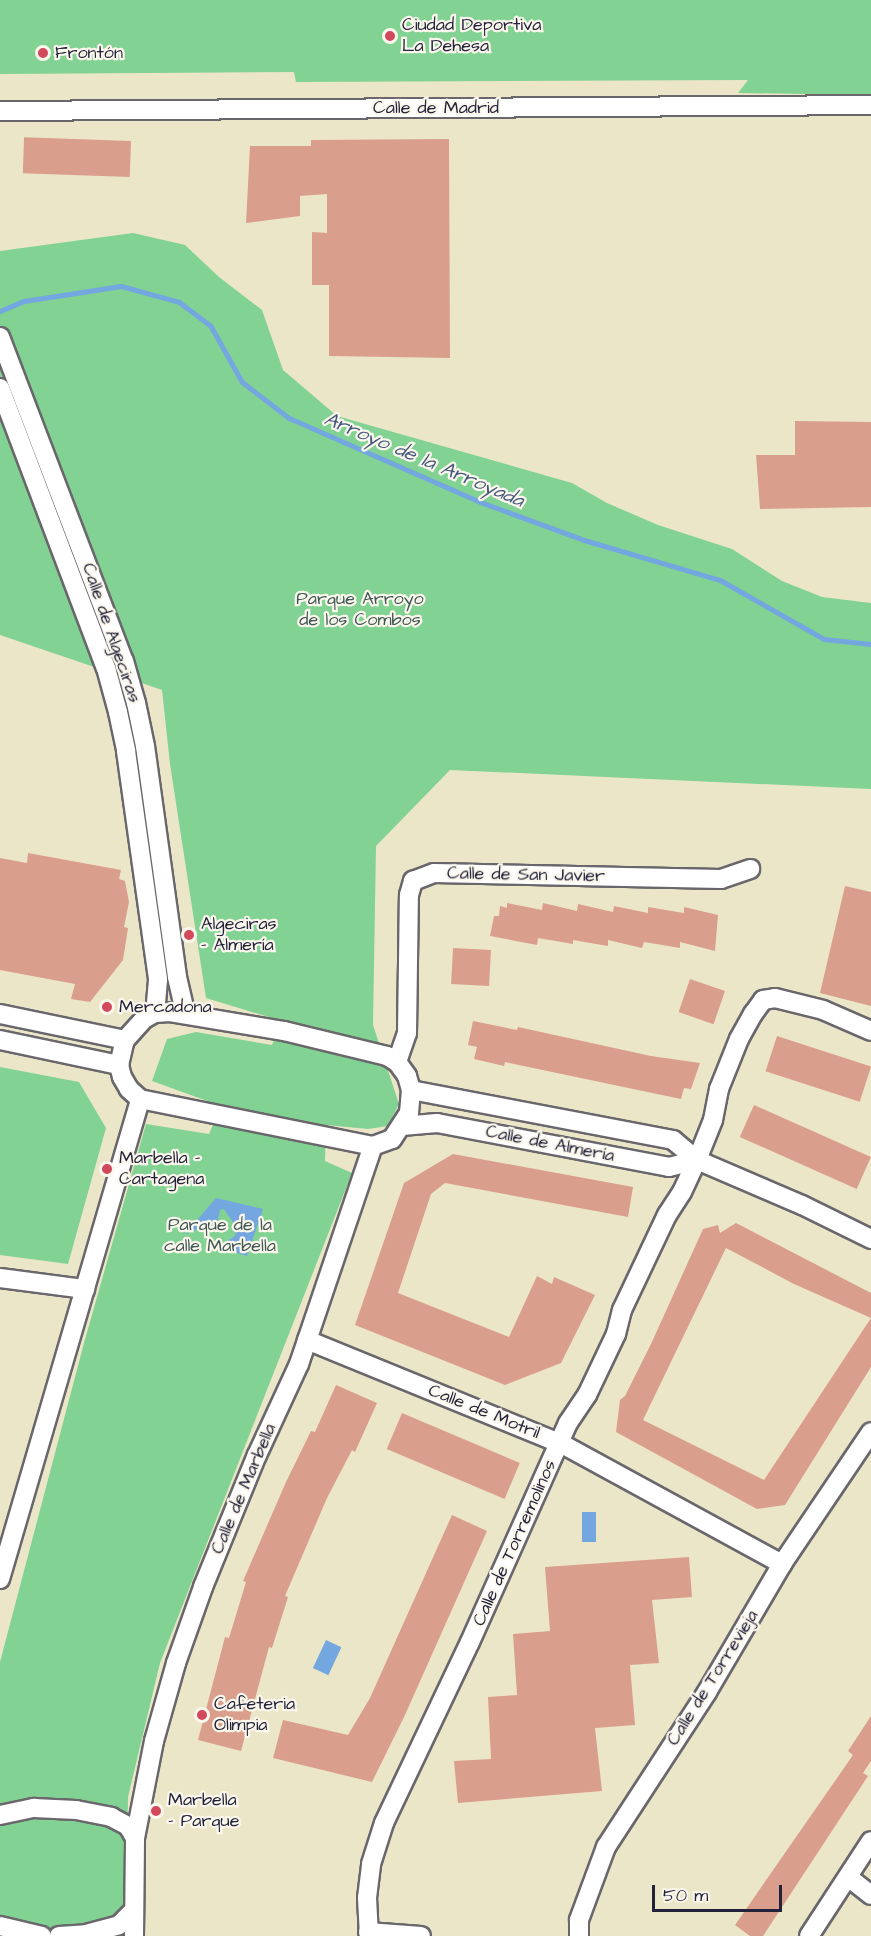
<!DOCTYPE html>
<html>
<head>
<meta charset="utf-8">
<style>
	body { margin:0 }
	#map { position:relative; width:871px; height:1936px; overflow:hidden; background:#ece6c8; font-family:"Architects Daughter",sans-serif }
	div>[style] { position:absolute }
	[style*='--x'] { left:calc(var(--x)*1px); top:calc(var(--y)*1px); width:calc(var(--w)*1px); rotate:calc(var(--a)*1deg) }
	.green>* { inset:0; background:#81d293 }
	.water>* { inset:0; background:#74a6df; transform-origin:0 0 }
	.stream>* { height:5px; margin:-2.5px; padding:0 2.5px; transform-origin:2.5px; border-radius:2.5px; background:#74a6df }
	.building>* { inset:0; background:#da9e8d; transform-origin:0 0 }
	.roads { filter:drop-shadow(2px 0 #69676c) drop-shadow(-2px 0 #69676c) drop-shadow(0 2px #69676c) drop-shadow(0 -2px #69676c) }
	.minor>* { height:18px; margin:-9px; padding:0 9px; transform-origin:9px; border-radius:9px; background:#fff }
	.dots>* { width:16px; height:16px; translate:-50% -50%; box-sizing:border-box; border:3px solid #fbf7ec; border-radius:50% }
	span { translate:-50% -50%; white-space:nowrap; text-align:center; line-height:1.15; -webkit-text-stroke:4.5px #fbf7ec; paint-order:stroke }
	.poi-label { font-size:18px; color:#22223b }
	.left { translate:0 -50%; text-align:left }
	.street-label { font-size:18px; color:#22223b }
	.park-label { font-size:18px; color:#3e5755 }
	.water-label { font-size:20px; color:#43577d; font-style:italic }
	.scale { position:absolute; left:652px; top:1885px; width:130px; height:27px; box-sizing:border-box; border:3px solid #22223b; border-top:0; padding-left:8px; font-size:18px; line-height:21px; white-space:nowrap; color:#22223b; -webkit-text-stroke:4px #fbf7ec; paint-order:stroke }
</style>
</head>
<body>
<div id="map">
	<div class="green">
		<i style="clip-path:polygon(0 0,871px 0,871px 95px,738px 93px,748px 80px,296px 82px,294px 72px,0 74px)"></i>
		<i style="clip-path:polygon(133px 233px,185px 245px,219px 277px,262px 310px,283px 370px,337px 416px,572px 483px,607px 503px,658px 525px,732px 549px,782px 581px,822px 597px,871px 603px,871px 789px,450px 770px,376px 846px,373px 1025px,399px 1104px,388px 1126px,368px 1129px,326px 1125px,325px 1161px,352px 1173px,160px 1663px,128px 1797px,126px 1936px,0 1936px,0 1662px,84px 1343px,146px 1124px,209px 1134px,221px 1106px,152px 1081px,167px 1039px,196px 1032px,272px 1045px,282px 1021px,206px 998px,170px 764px,162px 690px,0 635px,0 251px)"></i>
		<i style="clip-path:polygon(0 1067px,79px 1082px,106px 1128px,68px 1264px,0 1255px)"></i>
	</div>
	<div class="water">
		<i style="clip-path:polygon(216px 1198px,263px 1209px,247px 1256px,218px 1247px,235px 1236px,237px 1228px,224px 1209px,220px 1210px,218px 1220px,213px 1223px,185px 1234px)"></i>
		<i style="left:582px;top:1512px;width:14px;height:30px"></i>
		<i style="left:326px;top:1640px;width:17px;height:31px;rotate:25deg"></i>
	</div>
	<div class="stream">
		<i style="--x:0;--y:311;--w:26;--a:-23"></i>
		<i style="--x:24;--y:301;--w:98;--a:-8.8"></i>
		<i style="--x:121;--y:286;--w:60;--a:15.4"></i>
		<i style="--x:179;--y:302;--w:39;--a:37"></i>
		<i style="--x:210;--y:325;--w:65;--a:60.7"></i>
		<i style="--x:242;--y:382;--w:59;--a:37.5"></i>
		<i style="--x:289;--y:418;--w:212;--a:23.7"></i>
		<i style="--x:483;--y:503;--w:108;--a:20.1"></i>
		<i style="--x:584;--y:540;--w:142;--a:16.4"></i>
		<i style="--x:720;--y:580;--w:120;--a:29.6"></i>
		<i style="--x:824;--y:639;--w:47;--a:6.1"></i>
	</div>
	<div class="building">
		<i style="clip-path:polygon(449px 139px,450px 358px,329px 356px,329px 285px,312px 285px,312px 232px,327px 233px,327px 194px,300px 196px,300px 216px,246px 223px,250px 146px,311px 146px,311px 140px)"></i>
		<i style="left:131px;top:141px;width:36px;height:107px;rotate:92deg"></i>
		<i style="clip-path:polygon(795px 421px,871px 422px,871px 507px,760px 509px,756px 455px,795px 455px)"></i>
		<i style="clip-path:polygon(28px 853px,121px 870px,119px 879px,125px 881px,129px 902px,124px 927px,128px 928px,123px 960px,90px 1002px,71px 999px,75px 984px,0 970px,0 858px,27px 863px)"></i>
		<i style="clip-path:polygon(845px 886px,871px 892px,871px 1006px,820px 993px)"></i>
		<i style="clip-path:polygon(507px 903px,542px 910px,543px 903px,577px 911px,578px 904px,613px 912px,614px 906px,648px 913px,648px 907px,684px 913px,684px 907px,718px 915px,715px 951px,680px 942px,680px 948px,644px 942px,642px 948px,608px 940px,608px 946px,573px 940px,573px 944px,538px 938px,537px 945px,490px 936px,494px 916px,499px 916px,500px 906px,507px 908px)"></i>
		<i style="left:453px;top:948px;width:38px;height:36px;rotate:3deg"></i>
		<i style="left:690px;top:979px;width:37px;height:35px;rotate:19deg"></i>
		<i style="clip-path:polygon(473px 1021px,517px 1030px,518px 1027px,651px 1056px,700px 1063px,691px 1089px,684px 1088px,681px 1099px,505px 1062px,504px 1066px,474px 1059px,477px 1047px,468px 1045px)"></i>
		<i style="left:777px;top:1036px;width:99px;height:37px;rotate:18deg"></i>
		<i style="left:754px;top:1105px;width:128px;height:35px;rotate:24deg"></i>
		<i style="clip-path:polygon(453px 1154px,633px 1187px,628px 1217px,445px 1183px,431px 1194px,398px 1293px,509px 1337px,537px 1276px,552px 1284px,554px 1277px,595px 1295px,561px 1363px,505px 1385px,355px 1325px,404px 1183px)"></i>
		<i style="clip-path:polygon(736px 1223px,871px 1293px,871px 1318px,794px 1284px,726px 1248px,643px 1420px,764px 1480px,871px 1318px,871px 1367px,785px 1505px,757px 1509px,616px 1432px,620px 1400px,625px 1396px,651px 1344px,703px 1229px,718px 1225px,720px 1233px)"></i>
		<i style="clip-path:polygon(336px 1385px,377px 1403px,355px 1452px,352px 1450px,327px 1498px,285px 1596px,288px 1597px,272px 1648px,269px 1647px,241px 1751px,198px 1740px,225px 1637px,229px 1638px,246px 1582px,243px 1581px,286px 1482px,311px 1431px,315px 1432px)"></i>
		<i style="left:402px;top:1413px;width:128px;height:39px;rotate:23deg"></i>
		<i style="clip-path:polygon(452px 1515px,487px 1531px,405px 1715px,372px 1782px,273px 1758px,283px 1720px,348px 1735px,370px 1698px)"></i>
		<i style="clip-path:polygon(689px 1557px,692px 1597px,652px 1600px,659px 1663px,630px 1665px,635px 1725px,595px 1728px,602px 1791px,458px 1803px,454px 1761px,491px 1759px,488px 1697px,517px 1695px,513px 1634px,550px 1631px,545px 1567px)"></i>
		<i style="clip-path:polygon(871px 1716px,871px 1761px,863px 1773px,868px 1776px,763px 1936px,750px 1936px,735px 1925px,853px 1755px,848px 1751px)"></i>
	</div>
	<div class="roads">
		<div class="minor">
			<i style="--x:0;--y:111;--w:871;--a:-0.39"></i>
			<i style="--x:0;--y:337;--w:347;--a:69.1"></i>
			<i style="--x:124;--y:661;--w:44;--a:74.1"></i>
			<i style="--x:136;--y:703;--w:44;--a:78.2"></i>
			<i style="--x:145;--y:746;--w:233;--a:82.1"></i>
			<i style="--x:177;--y:977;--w:37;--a:77"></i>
			<i style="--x:0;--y:388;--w:299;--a:69.3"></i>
			<i style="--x:106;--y:668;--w:46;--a:74.7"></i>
			<i style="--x:118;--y:712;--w:40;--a:78"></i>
			<i style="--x:126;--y:751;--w:231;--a:82"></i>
			<i style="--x:158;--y:980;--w:33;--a:95"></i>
			<i style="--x:170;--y:1012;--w:116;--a:9.5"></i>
			<i style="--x:284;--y:1031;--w:106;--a:13.6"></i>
			<i style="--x:387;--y:1056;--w:12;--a:31"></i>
			<i style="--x:397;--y:1062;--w:17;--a:54"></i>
			<i style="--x:407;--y:1076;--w:15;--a:74"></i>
			<i style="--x:411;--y:1090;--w:23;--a:95"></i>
			<i style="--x:409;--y:1113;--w:31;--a:123"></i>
			<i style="--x:392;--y:1139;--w:20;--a:160"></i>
			<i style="--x:373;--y:1146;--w:238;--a:-168.6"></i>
			<i style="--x:140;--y:1099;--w:15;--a:-138"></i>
			<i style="--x:129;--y:1089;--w:14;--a:-120"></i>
			<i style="--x:122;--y:1077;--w:12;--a:-104"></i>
			<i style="--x:119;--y:1065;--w:26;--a:-77"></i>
			<i style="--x:125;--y:1040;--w:28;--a:-48"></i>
			<i style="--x:144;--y:1019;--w:13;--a:-29"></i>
			<i style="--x:155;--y:1013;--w:15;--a:-4"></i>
			<i style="--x:0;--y:1014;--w:128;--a:11.7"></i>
			<i style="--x:0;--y:1040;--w:122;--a:11.9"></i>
			<i style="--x:397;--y:1062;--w:31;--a:-71"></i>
			<i style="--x:407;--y:1033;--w:138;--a:-89.2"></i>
			<i style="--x:409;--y:895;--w:15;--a:-74"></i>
			<i style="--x:413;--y:881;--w:22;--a:-21"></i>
			<i style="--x:434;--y:873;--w:287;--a:1.2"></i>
			<i style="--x:721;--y:879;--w:31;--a:-19"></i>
			<i style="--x:411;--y:1090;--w:267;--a:10.8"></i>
			<i style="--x:673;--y:1140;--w:31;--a:40"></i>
			<i style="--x:697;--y:1160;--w:114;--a:23.2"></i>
			<i style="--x:802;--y:1205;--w:77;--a:26.2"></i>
			<i style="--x:402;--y:1126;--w:35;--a:-5"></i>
			<i style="--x:437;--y:1123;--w:236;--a:10.7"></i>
			<i style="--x:669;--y:1167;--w:29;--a:-14"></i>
			<i style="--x:0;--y:1278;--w:86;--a:7.4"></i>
			<i style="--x:307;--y:1340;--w:273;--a:22.2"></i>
			<i style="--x:560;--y:1443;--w:253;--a:28.6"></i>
			<i style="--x:0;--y:1579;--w:500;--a:-73.7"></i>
			<i style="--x:0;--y:1815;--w:35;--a:-12"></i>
			<i style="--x:34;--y:1808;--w:42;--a:2.7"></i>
			<i style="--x:76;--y:1810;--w:36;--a:11"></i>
			<i style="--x:111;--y:1817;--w:19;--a:28"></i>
			<i style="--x:128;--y:1826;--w:14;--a:60"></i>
			<i style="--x:848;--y:1877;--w:29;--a:38"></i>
			<i style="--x:0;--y:1926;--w:43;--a:13.4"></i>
			<i style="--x:368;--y:1932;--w:53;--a:4.3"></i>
			<i style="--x:59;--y:1936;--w:27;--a:-4"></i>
			<i style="--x:86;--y:1934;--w:34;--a:-15"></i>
			<i style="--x:119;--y:1925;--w:20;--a:-45"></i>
			<i style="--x:134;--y:1936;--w:98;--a:-89.4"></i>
			<i style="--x:135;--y:1838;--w:99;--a:-78.9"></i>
			<i style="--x:154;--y:1741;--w:81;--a:-74.2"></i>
			<i style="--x:176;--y:1663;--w:81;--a:-70.4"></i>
			<i style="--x:203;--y:1587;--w:143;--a:-67.8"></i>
			<i style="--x:257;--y:1455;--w:100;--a:-65.2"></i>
			<i style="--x:299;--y:1364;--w:230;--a:-71.3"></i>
			<i style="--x:369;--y:1936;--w:38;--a:-93"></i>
			<i style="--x:367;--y:1898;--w:34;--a:-83"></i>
			<i style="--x:371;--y:1864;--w:43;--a:-72.4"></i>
			<i style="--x:384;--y:1823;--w:200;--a:-64.6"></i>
			<i style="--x:470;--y:1642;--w:240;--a:-65.9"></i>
			<i style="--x:568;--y:1423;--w:34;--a:-56"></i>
			<i style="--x:587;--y:1395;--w:68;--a:-64.6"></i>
			<i style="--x:616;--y:1334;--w:25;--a:-76"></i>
			<i style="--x:622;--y:1310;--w:105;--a:-64.7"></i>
			<i style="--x:667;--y:1215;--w:27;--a:-57"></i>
			<i style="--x:682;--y:1192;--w:35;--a:-65"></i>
			<i style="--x:697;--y:1160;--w:43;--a:-68.2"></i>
			<i style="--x:713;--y:1120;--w:32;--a:-79"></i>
			<i style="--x:719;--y:1089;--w:54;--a:-68.2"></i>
			<i style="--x:739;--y:1039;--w:29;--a:-61"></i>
			<i style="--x:753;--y:1014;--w:17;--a:-54"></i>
			<i style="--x:763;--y:1000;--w:12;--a:-9"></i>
			<i style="--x:775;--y:998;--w:49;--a:14"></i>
			<i style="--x:823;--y:1010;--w:52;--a:23.6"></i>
			<i style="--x:579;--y:1936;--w:16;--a:-90"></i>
			<i style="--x:579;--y:1920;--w:78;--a:-69.7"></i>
			<i style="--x:606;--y:1847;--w:185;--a:-56.9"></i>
			<i style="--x:707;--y:1692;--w:148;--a:-59.6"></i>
			<i style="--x:782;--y:1564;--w:159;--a:-56"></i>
			<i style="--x:809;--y:1936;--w:113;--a:-56.9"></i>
		</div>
	</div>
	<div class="dots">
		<i style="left:390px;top:36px;background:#d1495b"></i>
		<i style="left:43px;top:53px;background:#d1495b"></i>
		<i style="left:189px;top:935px;background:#d1495b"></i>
		<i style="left:107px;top:1007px;background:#d1495b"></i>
		<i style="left:107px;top:1169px;background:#d1495b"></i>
		<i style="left:202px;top:1715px;background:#d1495b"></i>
		<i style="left:156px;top:1811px;background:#d1495b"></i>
	</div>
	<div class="poi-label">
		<span class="left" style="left:402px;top:36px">Ciudad Deportiva<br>La Dehesa</span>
		<span class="left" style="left:55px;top:53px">Frontón</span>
		<span class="left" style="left:201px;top:935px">Algeciras<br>- Almería</span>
		<span class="left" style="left:119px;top:1007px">Mercadona</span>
		<span class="left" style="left:119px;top:1169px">Marbella -<br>Cartagena</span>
		<span class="left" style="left:214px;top:1715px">Cafeteria<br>Olimpia</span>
		<span class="left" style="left:168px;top:1811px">Marbella<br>- Parque</span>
	</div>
	<div class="street-label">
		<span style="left:436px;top:108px">Calle de Madrid</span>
		<span style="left:111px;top:633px;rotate:71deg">Calle de Algeciras</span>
		<span style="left:526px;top:875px;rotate:1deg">Calle de San Javier</span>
		<span style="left:550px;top:1144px;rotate:11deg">Calle de Almería</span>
		<span style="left:484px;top:1412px;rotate:22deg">Calle de Motril</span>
		<span style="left:244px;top:1489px;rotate:-67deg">Calle de Marbella</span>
		<span style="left:515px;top:1543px;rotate:-66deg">Calle de Torremolinos</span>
		<span style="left:713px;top:1678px;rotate:-58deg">Calle de Torrevieja</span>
	</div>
	<div class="park-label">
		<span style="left:360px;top:610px">Parque Arroyo<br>de los Combos</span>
		<span style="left:220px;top:1236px">Parque de la<br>calle Marbella</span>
	</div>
	<div class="water-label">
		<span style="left:424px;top:460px;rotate:23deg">Arroyo de la Arroyada</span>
	</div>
	<div class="scale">50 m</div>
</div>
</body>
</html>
